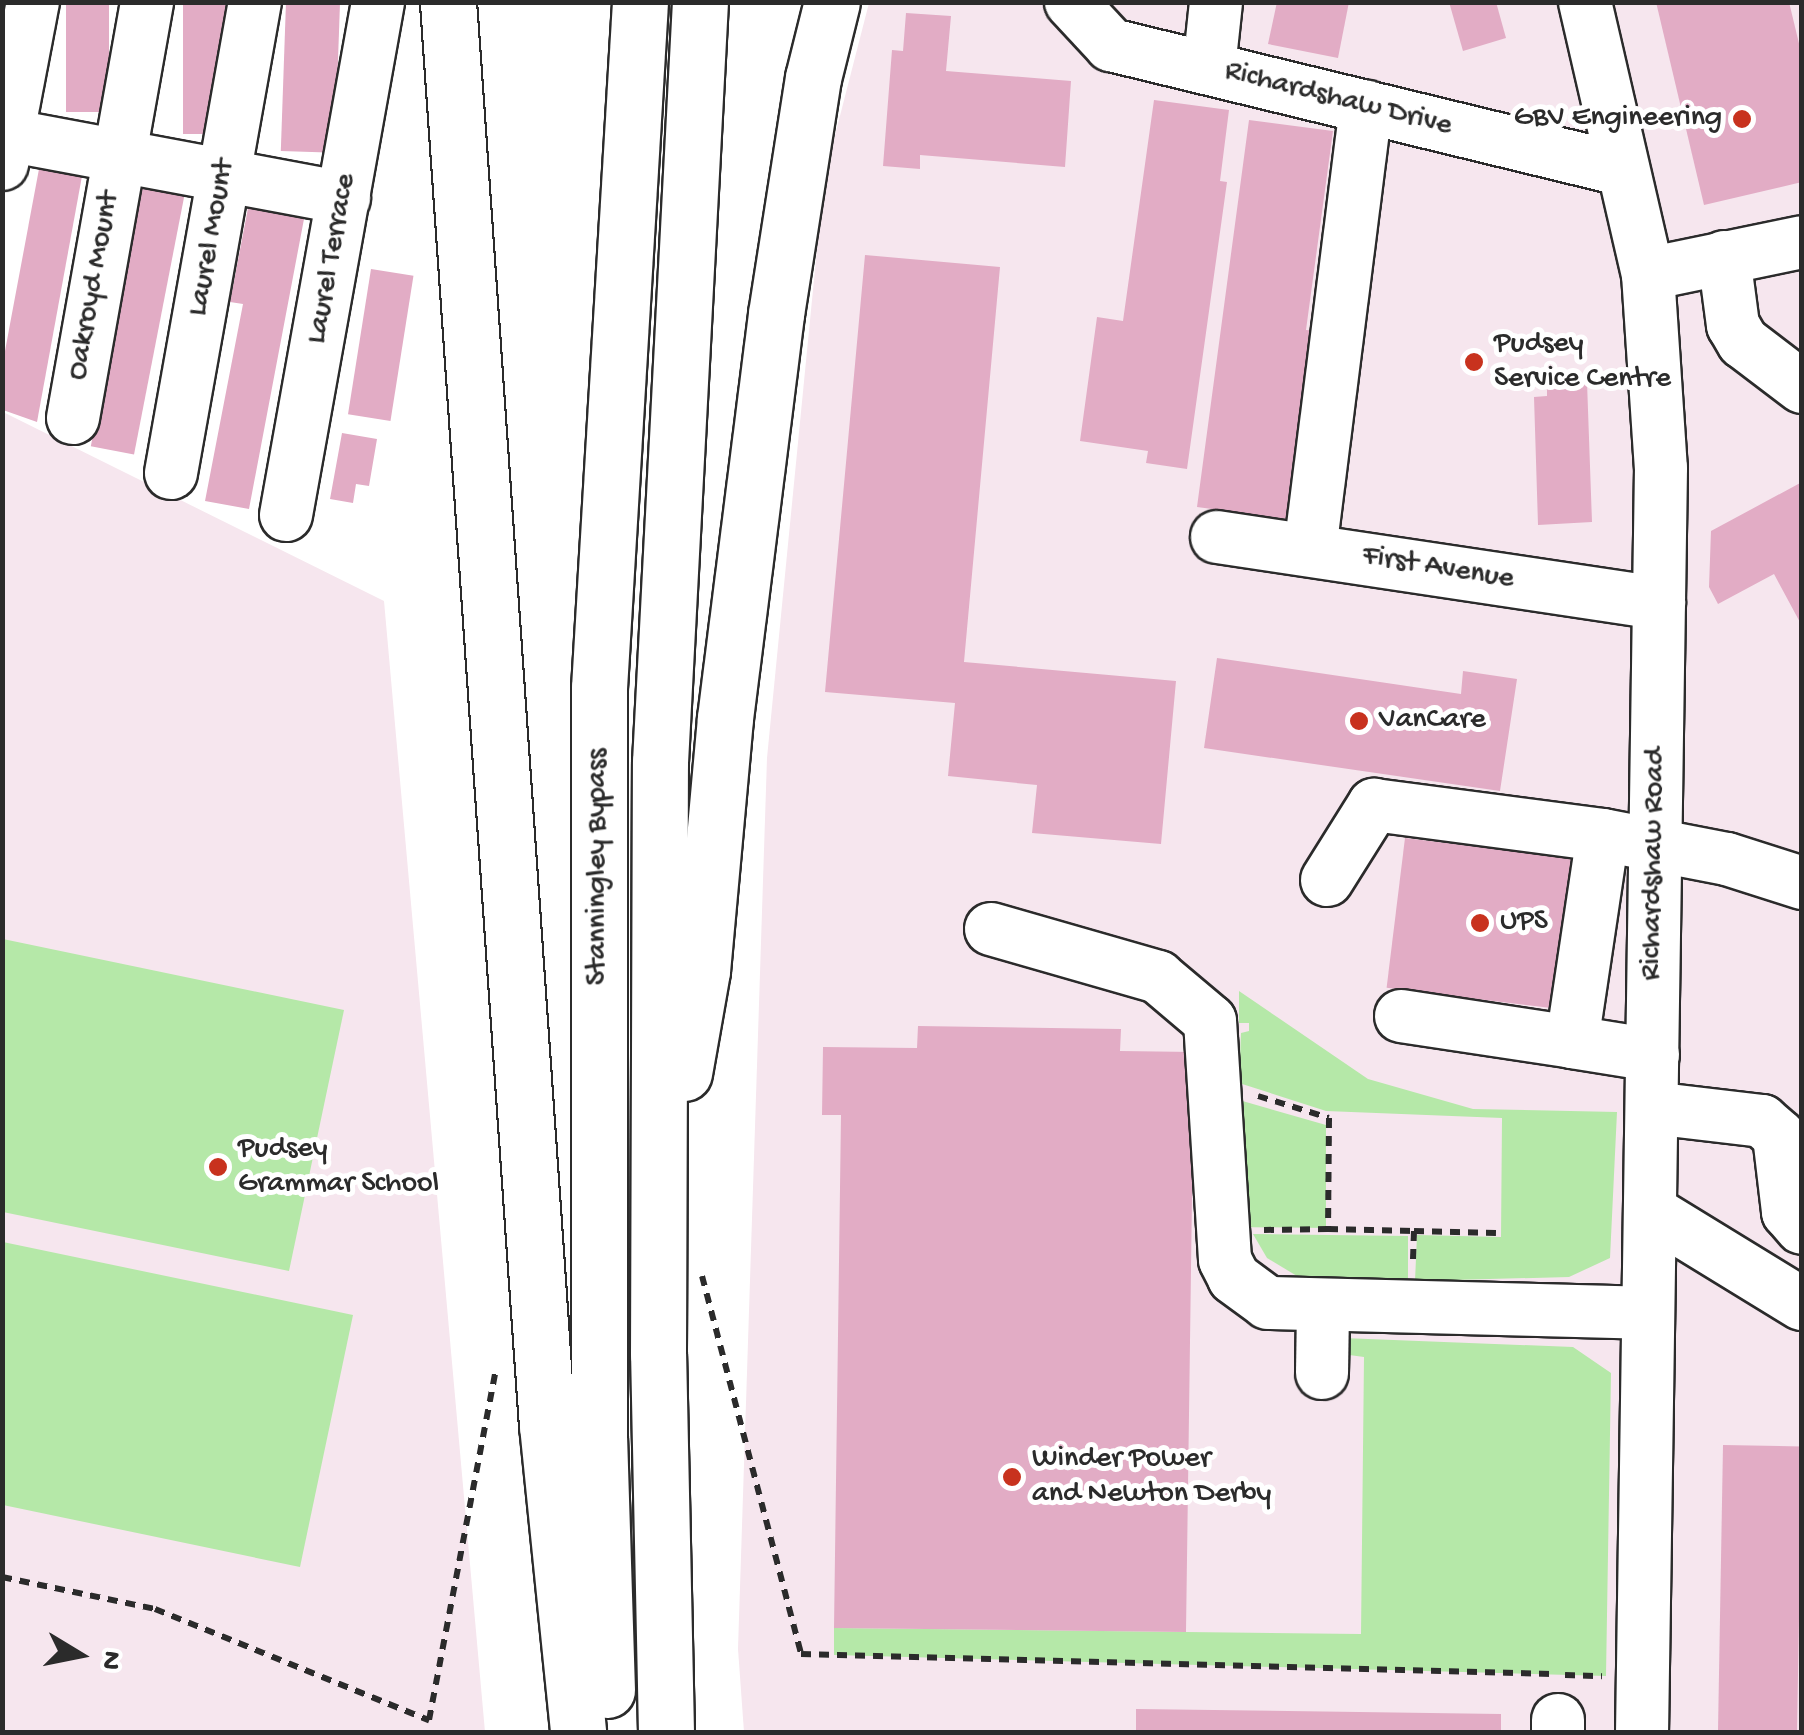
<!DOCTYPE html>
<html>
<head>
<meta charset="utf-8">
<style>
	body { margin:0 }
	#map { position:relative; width:1804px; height:1735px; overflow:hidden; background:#fff; font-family:"Gochi Hand",sans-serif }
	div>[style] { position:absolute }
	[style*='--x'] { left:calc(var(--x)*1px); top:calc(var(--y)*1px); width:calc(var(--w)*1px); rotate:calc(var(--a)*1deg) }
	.built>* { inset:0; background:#f6e6ee }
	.green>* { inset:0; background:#b5e8a8 }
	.building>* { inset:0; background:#e2acc5; transform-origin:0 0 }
	.path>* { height:6px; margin-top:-3px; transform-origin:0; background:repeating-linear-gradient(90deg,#2b2b2b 0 10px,transparent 0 18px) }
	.roads { filter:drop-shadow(2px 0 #2b2b2b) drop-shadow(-2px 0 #2b2b2b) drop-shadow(0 2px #2b2b2b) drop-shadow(0 -2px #2b2b2b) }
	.minor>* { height:52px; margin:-26px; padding:0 26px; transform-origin:26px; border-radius:26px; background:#fff }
	.highway>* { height:55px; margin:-27.5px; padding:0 27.5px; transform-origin:27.5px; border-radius:27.5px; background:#fff }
	.dots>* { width:28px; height:28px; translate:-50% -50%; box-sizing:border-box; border:5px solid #fff; border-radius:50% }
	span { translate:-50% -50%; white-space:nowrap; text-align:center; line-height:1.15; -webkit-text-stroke:10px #fff; paint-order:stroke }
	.street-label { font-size:30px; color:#2b2b2b }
	.poi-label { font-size:30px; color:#2b2b2b }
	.right { translate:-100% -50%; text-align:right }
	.left { translate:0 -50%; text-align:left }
	.frame { position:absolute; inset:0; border:5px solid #2b2b2b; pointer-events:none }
	.north { position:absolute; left:30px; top:1605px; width:100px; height:100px; -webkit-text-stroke:8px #fff; paint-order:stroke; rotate:100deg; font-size:28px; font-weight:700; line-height:40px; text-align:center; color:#2b2b2b }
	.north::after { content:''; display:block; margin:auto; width:35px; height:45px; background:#2b2b2b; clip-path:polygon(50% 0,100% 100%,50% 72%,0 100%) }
</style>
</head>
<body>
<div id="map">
	<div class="built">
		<i style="clip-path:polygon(869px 3px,1801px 3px,1801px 1732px,744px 1732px,738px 1649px,767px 758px,824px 178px)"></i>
		<i style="clip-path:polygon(3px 412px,384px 601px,485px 1732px,3px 1732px)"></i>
	</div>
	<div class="green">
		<i style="clip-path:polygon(3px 939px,344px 1010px,289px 1271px,3px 1212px)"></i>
		<i style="clip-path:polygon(1239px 991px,1368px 1079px,1473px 1109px,1617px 1112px,1610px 1258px,1569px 1277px,1415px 1281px,1417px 1235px,1501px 1237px,1502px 1118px,1326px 1111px,1239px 1083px,1241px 1033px,1249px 1031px,1249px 1023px,1239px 1023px)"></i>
		<i style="clip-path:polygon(1239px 1100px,1326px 1125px,1326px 1228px,1237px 1227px)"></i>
		<i style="clip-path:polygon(1253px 1234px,1408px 1236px,1408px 1281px,1297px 1276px,1267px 1258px)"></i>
		<i style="clip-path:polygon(3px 1242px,353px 1315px,300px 1567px,3px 1505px)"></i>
		<i style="clip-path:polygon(1343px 1338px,1573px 1347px,1611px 1373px,1606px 1676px,834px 1655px,834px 1628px,1361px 1634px,1364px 1357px,1342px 1354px)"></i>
	</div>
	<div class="building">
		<i style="left:66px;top:2px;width:43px;height:110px"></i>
		<i style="left:183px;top:2px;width:45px;height:132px"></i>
		<i style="left:286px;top:2px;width:54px;height:149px;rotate:2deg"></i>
		<i style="clip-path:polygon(1277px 2px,1349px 2px,1338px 58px,1268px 44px)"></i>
		<i style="clip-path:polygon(1449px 2px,1496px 2px,1506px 38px,1463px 51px)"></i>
		<i style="clip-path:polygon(1656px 2px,1789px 2px,1802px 56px,1802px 182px,1704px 205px)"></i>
		<i style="clip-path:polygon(906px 13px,951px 16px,946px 71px,1071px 81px,1065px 167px,920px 155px,920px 169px,883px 166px,892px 50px,903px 51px)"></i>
		<i style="clip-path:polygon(1154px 100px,1229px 110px,1220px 181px,1227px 182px,1187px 469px,1146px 463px,1148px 451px,1080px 441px,1097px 317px,1123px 321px)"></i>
		<i style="clip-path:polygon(1249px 120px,1333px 131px,1306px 330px,1320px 331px,1295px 520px,1197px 507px)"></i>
		<i style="clip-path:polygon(39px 169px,82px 176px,37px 422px,3px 410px,2px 367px)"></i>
		<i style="left:141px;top:188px;width:44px;height:263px;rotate:11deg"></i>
		<i style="clip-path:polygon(248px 208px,304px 219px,249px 509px,205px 501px,243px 304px,230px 302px)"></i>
		<i style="clip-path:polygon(865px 255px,1000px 267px,964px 662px,1176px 681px,1161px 844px,1032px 833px,1037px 785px,948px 776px,955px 703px,825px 692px)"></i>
		<i style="left:371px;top:269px;width:43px;height:147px;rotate:9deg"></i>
		<i style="clip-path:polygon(1587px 382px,1592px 522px,1538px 525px,1534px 397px,1547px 396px,1547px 384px)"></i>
		<i style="clip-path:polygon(342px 433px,377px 439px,369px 486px,356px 484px,353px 503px,330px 499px)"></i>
		<i style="clip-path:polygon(1802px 482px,1802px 626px,1774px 574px,1718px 604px,1709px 587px,1711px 531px)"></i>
		<i style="clip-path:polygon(1217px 658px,1461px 694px,1463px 671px,1517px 679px,1500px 791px,1204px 748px)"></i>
		<i style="left:1405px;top:838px;width:170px;height:151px;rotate:7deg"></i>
		<i style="clip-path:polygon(918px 1026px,1121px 1029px,1120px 1051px,1194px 1052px,1186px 1632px,834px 1628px,841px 1115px,822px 1115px,823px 1047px,917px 1048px)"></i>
		<i style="left:1723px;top:1445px;width:79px;height:287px;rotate:1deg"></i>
		<i style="clip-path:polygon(1136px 1709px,1501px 1714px,1501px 1732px,1136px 1732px)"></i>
	</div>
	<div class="path">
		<i style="--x:1258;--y:1096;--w:74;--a:17.2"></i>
		<i style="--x:1329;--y:1118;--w:111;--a:90.5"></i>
		<i style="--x:1328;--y:1229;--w:86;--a:1.3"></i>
		<i style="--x:1414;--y:1231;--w:36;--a:92"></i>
		<i style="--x:1264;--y:1230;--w:64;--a:-0.9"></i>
		<i style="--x:1414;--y:1231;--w:82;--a:1.4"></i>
		<i style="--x:702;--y:1276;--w:391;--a:75.3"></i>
		<i style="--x:801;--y:1654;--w:751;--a:1.53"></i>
		<i style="--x:2;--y:1577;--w:156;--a:11.8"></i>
		<i style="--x:155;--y:1609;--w:296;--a:22.1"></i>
		<i style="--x:429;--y:1720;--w:357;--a:-79.2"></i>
		<i style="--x:1565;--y:1675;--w:37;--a:2"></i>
	</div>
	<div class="roads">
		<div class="minor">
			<i style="--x:1071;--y:2;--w:59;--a:47.1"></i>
			<i style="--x:1111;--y:45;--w:525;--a:13.67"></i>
			<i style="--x:1585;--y:2;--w:279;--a:77"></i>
			<i style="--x:1648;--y:274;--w:194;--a:86.2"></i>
			<i style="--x:1661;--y:468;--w:1264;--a:90.86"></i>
			<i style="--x:1209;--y:68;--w:66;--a:-83.9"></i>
			<i style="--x:2;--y:134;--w:348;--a:10.6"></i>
			<i style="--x:2;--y:164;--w:165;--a:-79.2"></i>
			<i style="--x:1724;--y:257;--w:69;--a:82.5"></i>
			<i style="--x:1733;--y:325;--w:20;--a:60"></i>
			<i style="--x:1743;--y:342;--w:74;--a:37.3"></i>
			<i style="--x:1648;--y:274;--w:157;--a:-11.7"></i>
			<i style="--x:73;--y:418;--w:423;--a:-79.9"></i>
			<i style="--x:171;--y:473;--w:478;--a:-79.9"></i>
			<i style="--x:286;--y:515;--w:521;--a:-79.83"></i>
			<i style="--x:1217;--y:537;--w:447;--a:8.5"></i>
			<i style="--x:1310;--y:550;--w:447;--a:-82.8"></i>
			<i style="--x:1327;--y:880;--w:89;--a:-57.9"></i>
			<i style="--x:1374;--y:805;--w:231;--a:7.5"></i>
			<i style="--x:991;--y:929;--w:174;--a:16"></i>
			<i style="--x:1158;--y:977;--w:68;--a:40.2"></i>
			<i style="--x:1210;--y:1021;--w:239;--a:86.4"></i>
			<i style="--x:1225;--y:1260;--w:20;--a:63"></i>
			<i style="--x:1234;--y:1278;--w:42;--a:36.3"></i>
			<i style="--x:1268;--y:1303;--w:378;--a:1.5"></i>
			<i style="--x:1401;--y:1016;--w:173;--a:8.6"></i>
			<i style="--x:1653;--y:1055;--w:82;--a:-170.9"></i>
			<i style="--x:1572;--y:1042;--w:209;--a:-81.5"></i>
			<i style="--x:1603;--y:835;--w:126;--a:11"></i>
			<i style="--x:1727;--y:859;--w:79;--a:17.7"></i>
			<i style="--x:1652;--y:1108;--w:111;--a:6.7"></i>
			<i style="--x:1762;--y:1121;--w:23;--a:41"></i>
			<i style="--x:1779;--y:1136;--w:77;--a:83.2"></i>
			<i style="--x:1788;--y:1212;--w:21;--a:49"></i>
			<i style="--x:1650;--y:1211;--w:178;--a:31.5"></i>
			<i style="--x:1322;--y:1373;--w:65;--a:-89.1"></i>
			<i style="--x:1558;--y:1720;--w:12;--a:90"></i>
		</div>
		<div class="highway">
			<i style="--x:448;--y:2;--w:1426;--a:86.02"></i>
			<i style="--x:547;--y:1425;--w:309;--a:84.2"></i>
			<i style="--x:684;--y:1073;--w:104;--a:-80"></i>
			<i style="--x:702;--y:971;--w:254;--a:-84.8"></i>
			<i style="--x:725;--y:718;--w:407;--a:-82.8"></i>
			<i style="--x:776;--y:314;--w:239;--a:-81.1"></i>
			<i style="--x:813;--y:78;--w:78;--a:-76"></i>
			<i style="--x:607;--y:1690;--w:252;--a:-91.8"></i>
			<i style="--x:599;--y:1438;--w:750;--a:-90"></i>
			<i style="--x:599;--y:688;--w:687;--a:-86.58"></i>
			<i style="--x:666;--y:1732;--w:378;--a:-91.2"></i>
			<i style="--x:658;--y:1354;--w:592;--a:-89.81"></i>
			<i style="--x:660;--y:762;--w:761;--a:-86.99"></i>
		</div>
	</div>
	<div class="dots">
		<i style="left:1742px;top:119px;background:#c8321e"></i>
		<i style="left:1474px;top:362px;background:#c8321e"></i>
		<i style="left:1359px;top:721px;background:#c8321e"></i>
		<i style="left:1480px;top:923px;background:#c8321e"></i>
		<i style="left:218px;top:1167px;background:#c8321e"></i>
		<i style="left:1012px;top:1477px;background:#c8321e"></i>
	</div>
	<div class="street-label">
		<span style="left:1338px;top:100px;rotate:14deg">Richardshaw Drive</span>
		<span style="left:213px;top:238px;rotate:-80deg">Laurel Mount</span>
		<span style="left:333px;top:259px;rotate:-80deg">Laurel Terrace</span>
		<span style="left:95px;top:286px;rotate:-80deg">Oakroyd Mount</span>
		<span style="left:1438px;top:569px;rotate:9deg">First Avenue</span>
		<span style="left:1655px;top:864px;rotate:-89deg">Richardshaw Road</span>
		<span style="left:599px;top:867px;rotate:-90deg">Stanningley Bypass</span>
	</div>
	<div class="poi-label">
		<span class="right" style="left:1722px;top:119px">GBV Engineering</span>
		<span class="left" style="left:1494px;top:362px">Pudsey<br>Service Centre</span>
		<span class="left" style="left:1379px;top:721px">VanCare</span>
		<span class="left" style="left:1500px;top:923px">UPS</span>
		<span class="left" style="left:238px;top:1167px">Pudsey<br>Grammar School</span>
		<span class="left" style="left:1032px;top:1477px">Winder Power<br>and Newton Derby</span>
	</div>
	<div class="frame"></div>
	<div class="north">N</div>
</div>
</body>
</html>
